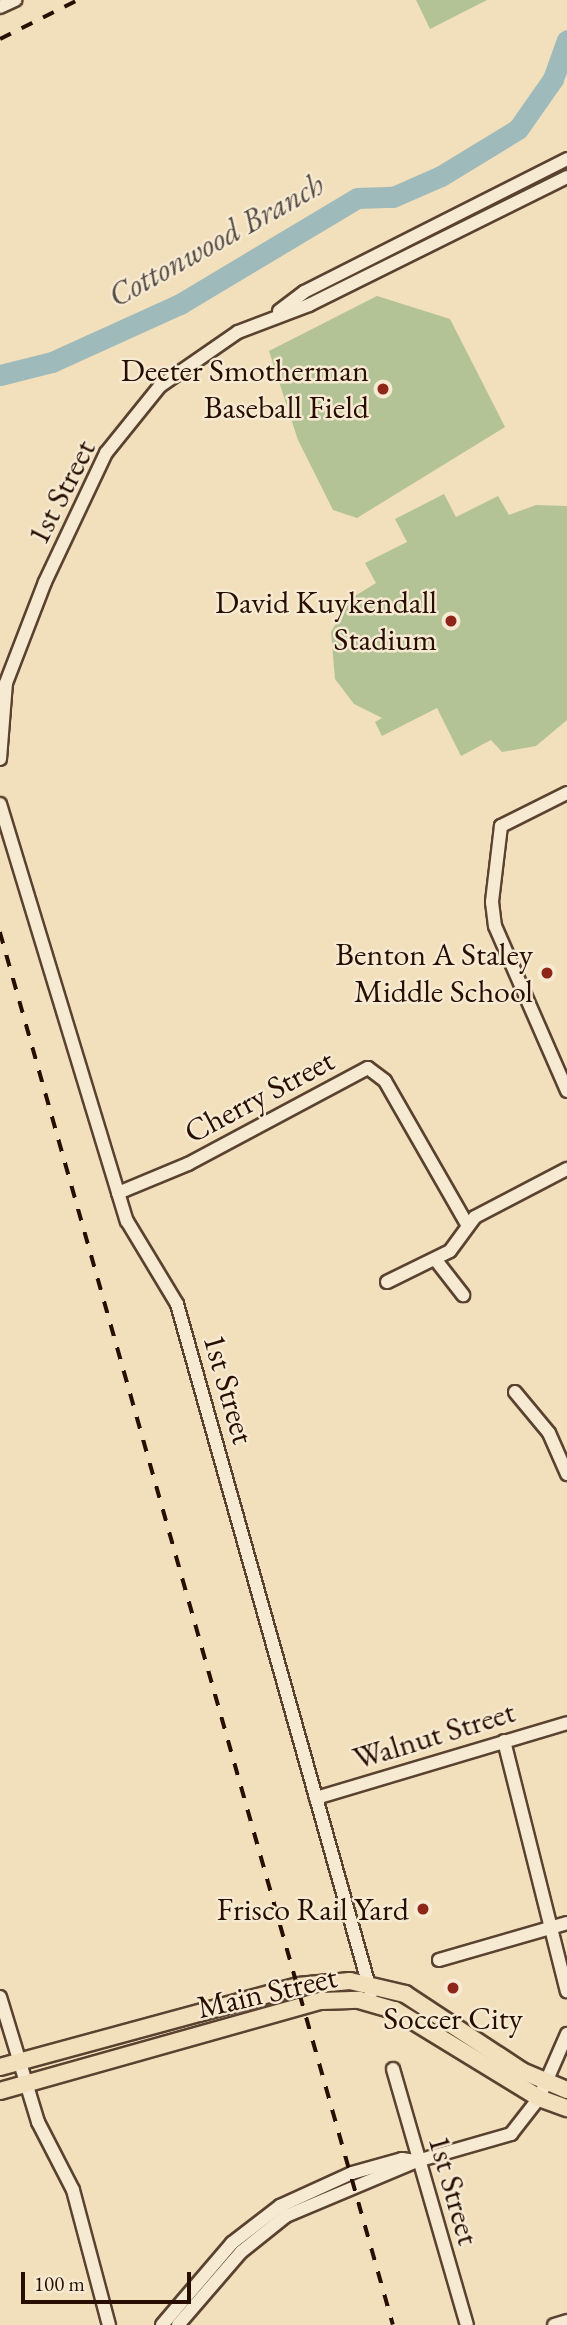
<!DOCTYPE html>
<html>
<head>
<meta charset="utf-8">
<style>
	body { margin:0 }
	#map { position:relative; width:567px; height:2325px; overflow:hidden; background:#f2dfbb; font-family:"EB Garamond",serif }
	div>[style] { position:absolute }
	[style*='--x'] { left:calc(var(--x)*1px); top:calc(var(--y)*1px); width:calc(var(--w)*1px); rotate:calc(var(--a)*1deg) }
	.green>* { inset:0; background:#b4c395 }
	.river>* { height:21px; margin:-10.5px; padding:0 10.5px; transform-origin:10.5px; border-radius:10.5px; background:#9fbaba }
	.roads { filter:drop-shadow(2px 0 #5a4230) drop-shadow(-2px 0 #5a4230) drop-shadow(0 2px #5a4230) drop-shadow(0 -2px #5a4230) }
	.minor>* { height:12px; margin:-6px; padding:0 6px; transform-origin:6px; border-radius:6px; background:#f7ead3 }
	.major>* { height:16px; margin:-8px; padding:0 8px; transform-origin:8px; border-radius:8px; background:#f2dfbb }
	.rail>* { height:3.5px; margin-top:-1.75px; transform-origin:0; background:repeating-linear-gradient(90deg,#280e01 0 12px,transparent 0 24px) }
	.dots>* { width:19px; height:19px; translate:-50% -50%; box-sizing:border-box; border:4px solid #f7ead3; border-radius:50% }
	span { translate:-50% -50%; white-space:nowrap; text-align:center; line-height:1.15; -webkit-text-stroke:5px #f7ead3; paint-order:stroke }
	.poi-label { font-size:32px; color:#280e01 }
	.right { translate:-100% -50%; text-align:right }
	.street-label { font-size:32px; color:#280e01 }
	.water-label { font-size:33px; color:#524a42; font-style:italic }
	.scale { position:absolute; left:21px; top:2272px; width:170px; height:32px; box-sizing:border-box; border:4px solid #280e01; border-top:0; padding-left:9px; font-size:21px; line-height:24px; white-space:nowrap; color:#280e01; -webkit-text-stroke:5px #f7ead3; paint-order:stroke }
</style>
</head>
<body>
<div id="map">
	<div class="green">
		<i style="clip-path:polygon(416px 0,487px 0,430px 29px)"></i>
		<i style="clip-path:polygon(377px 296px,450px 319px,505px 427px,357px 518px,333px 510px,298px 440px,269px 351px)"></i>
		<i style="clip-path:polygon(444px 494px,456px 517px,498px 496px,509px 515px,536px 505px,567px 506px,567px 720px,536px 746px,502px 752px,491px 740px,461px 756px,437px 708px,382px 736px,375px 722px,382px 718px,354px 704px,335px 679px,331px 632px,350px 599px,376px 583px,365px 563px,407px 542px,395px 519px)"></i>
	</div>
	<div class="river">
		<i style="--x:0;--y:375;--w:54;--a:-14"></i>
		<i style="--x:52;--y:362;--w:141;--a:-24.4"></i>
		<i style="--x:180;--y:304;--w:206;--a:-30.9"></i>
		<i style="--x:357;--y:198;--w:36;--a:-2"></i>
		<i style="--x:393;--y:197;--w:52;--a:-23.6"></i>
		<i style="--x:441;--y:176;--w:90;--a:-31.4"></i>
		<i style="--x:518;--y:129;--w:61;--a:-55"></i>
		<i style="--x:553;--y:79;--w:41;--a:-70.3"></i>
	</div>
	<div class="roads">
		<div class="minor">
			<i style="--x:0;--y:7;--w:17;--a:-25"></i>
			<i style="--x:279;--y:311;--w:31;--a:-37"></i>
			<i style="--x:304;--y:292;--w:295;--a:-26.8"></i>
			<i style="--x:0;--y:759;--w:76;--a:-85.5"></i>
			<i style="--x:6;--y:683;--w:108;--a:-68.9"></i>
			<i style="--x:45;--y:582;--w:143;--a:-64.7"></i>
			<i style="--x:106;--y:453;--w:86;--a:-51.1"></i>
			<i style="--x:160;--y:386;--w:95;--a:-34.7"></i>
			<i style="--x:238;--y:332;--w:76;--a:-20.8"></i>
			<i style="--x:309;--y:305;--w:288;--a:-26.4"></i>
			<i style="--x:567;--y:793;--w:74;--a:153.4"></i>
			<i style="--x:501;--y:826;--w:77;--a:96.8"></i>
			<i style="--x:492;--y:902;--w:24;--a:83"></i>
			<i style="--x:495;--y:926;--w:180;--a:66.4"></i>
			<i style="--x:0;--y:804;--w:436;--a:73.1"></i>
			<i style="--x:127;--y:1221;--w:97;--a:58.9"></i>
			<i style="--x:177;--y:1304;--w:716;--a:74.27"></i>
			<i style="--x:118;--y:1193;--w:76;--a:-22.5"></i>
			<i style="--x:188;--y:1164;--w:204;--a:-28.1"></i>
			<i style="--x:368;--y:1068;--w:21;--a:37"></i>
			<i style="--x:385;--y:1081;--w:165;--a:60.2"></i>
			<i style="--x:435;--y:1259;--w:46;--a:52.1"></i>
			<i style="--x:387;--y:1282;--w:70;--a:-26.2"></i>
			<i style="--x:450;--y:1251;--w:42;--a:-53.7"></i>
			<i style="--x:475;--y:1217;--w:104;--a:-27.6"></i>
			<i style="--x:515;--y:1392;--w:53;--a:50.3"></i>
			<i style="--x:549;--y:1433;--w:45;--a:66.3"></i>
			<i style="--x:504;--y:1741;--w:258;--a:75.9"></i>
			<i style="--x:316;--y:1798;--w:262;--a:-16.6"></i>
			<i style="--x:439;--y:1960;--w:133;--a:-16.1"></i>
			<i style="--x:0;--y:1997;--w:131;--a:73.1"></i>
			<i style="--x:38;--y:2122;--w:76;--a:62.8"></i>
			<i style="--x:73;--y:2190;--w:140;--a:75.1"></i>
			<i style="--x:393;--y:2069;--w:266;--a:73.9"></i>
			<i style="--x:162;--y:2325;--w:108;--a:-49.5"></i>
			<i style="--x:232;--y:2243;--w:61;--a:-37.6"></i>
			<i style="--x:280;--y:2206;--w:79;--a:-24.6"></i>
			<i style="--x:352;--y:2173;--w:52;--a:-15.6"></i>
			<i style="--x:402;--y:2159;--w:15;--a:8"></i>
			<i style="--x:178;--y:2325;--w:96;--a:-49.2"></i>
			<i style="--x:241;--y:2252;--w:58;--a:-38.7"></i>
			<i style="--x:286;--y:2216;--w:142;--a:-22.8"></i>
			<i style="--x:417;--y:2161;--w:98;--a:-16"></i>
			<i style="--x:511;--y:2134;--w:46;--a:-52.1"></i>
			<i style="--x:539;--y:2098;--w:70;--a:-66.4"></i>
			<i style="--x:554;--y:2325;--w:14;--a:-17"></i>
		</div>
		<div class="major">
			<i style="--x:0;--y:2067;--w:309;--a:-15.2"></i>
			<i style="--x:298;--y:1986;--w:52;--a:-5.5"></i>
			<i style="--x:350;--y:1981;--w:57;--a:13.3"></i>
			<i style="--x:405;--y:1994;--w:140;--a:33.3"></i>
			<i style="--x:522;--y:2071;--w:49;--a:22.9"></i>
			<i style="--x:0;--y:2091;--w:333;--a:-15.7"></i>
			<i style="--x:321;--y:2001;--w:38;--a:-2"></i>
			<i style="--x:359;--y:2000;--w:37;--a:16"></i>
			<i style="--x:395;--y:2010;--w:169;--a:31.4"></i>
			<i style="--x:539;--y:2098;--w:30;--a:20"></i>
		</div>
	</div>
	<div class="rail">
		<i style="--x:0;--y:39;--w:87;--a:-26.6"></i>
		<i style="--x:0;--y:932;--w:1447;--a:74.24"></i>
	</div>
	<div class="dots">
		<i style="left:383px;top:389px;background:#8f2418"></i>
		<i style="left:451px;top:621px;background:#8f2418"></i>
		<i style="left:547px;top:973px;background:#8f2418"></i>
		<i style="left:423px;top:1909px;background:#8f2418"></i>
		<i style="left:453px;top:1988px;background:#8f2418"></i>
	</div>
	<div class="poi-label">
		<span class="right" style="left:369px;top:389px">Deeter Smotherman<br>Baseball Field</span>
		<span class="right" style="left:437px;top:621px">David Kuykendall<br>Stadium</span>
		<span class="right" style="left:533px;top:973px">Benton A Staley<br>Middle School</span>
		<span class="right" style="left:409px;top:1909px">Frisco Rail Yard</span>
		<span style="left:453px;top:2018px">Soccer City</span>
	</div>
	<div class="street-label">
		<span style="left:61px;top:492px;rotate:-63deg">1st Street</span>
		<span style="left:259px;top:1096px;rotate:-28deg">Cherry Street</span>
		<span style="left:229px;top:1389px;rotate:74deg">1st Street</span>
		<span style="left:434px;top:1735px;rotate:-17deg">Walnut Street</span>
		<span style="left:267px;top:1992px;rotate:-13deg">Main Street</span>
		<span style="left:454px;top:2190px;rotate:74deg">1st Street</span>
	</div>
	<div class="water-label">
		<span style="left:216px;top:240px;rotate:-29deg">Cottonwood Branch</span>
	</div>
	<div class="scale">100 m</div>
</div>
</body>
</html>
